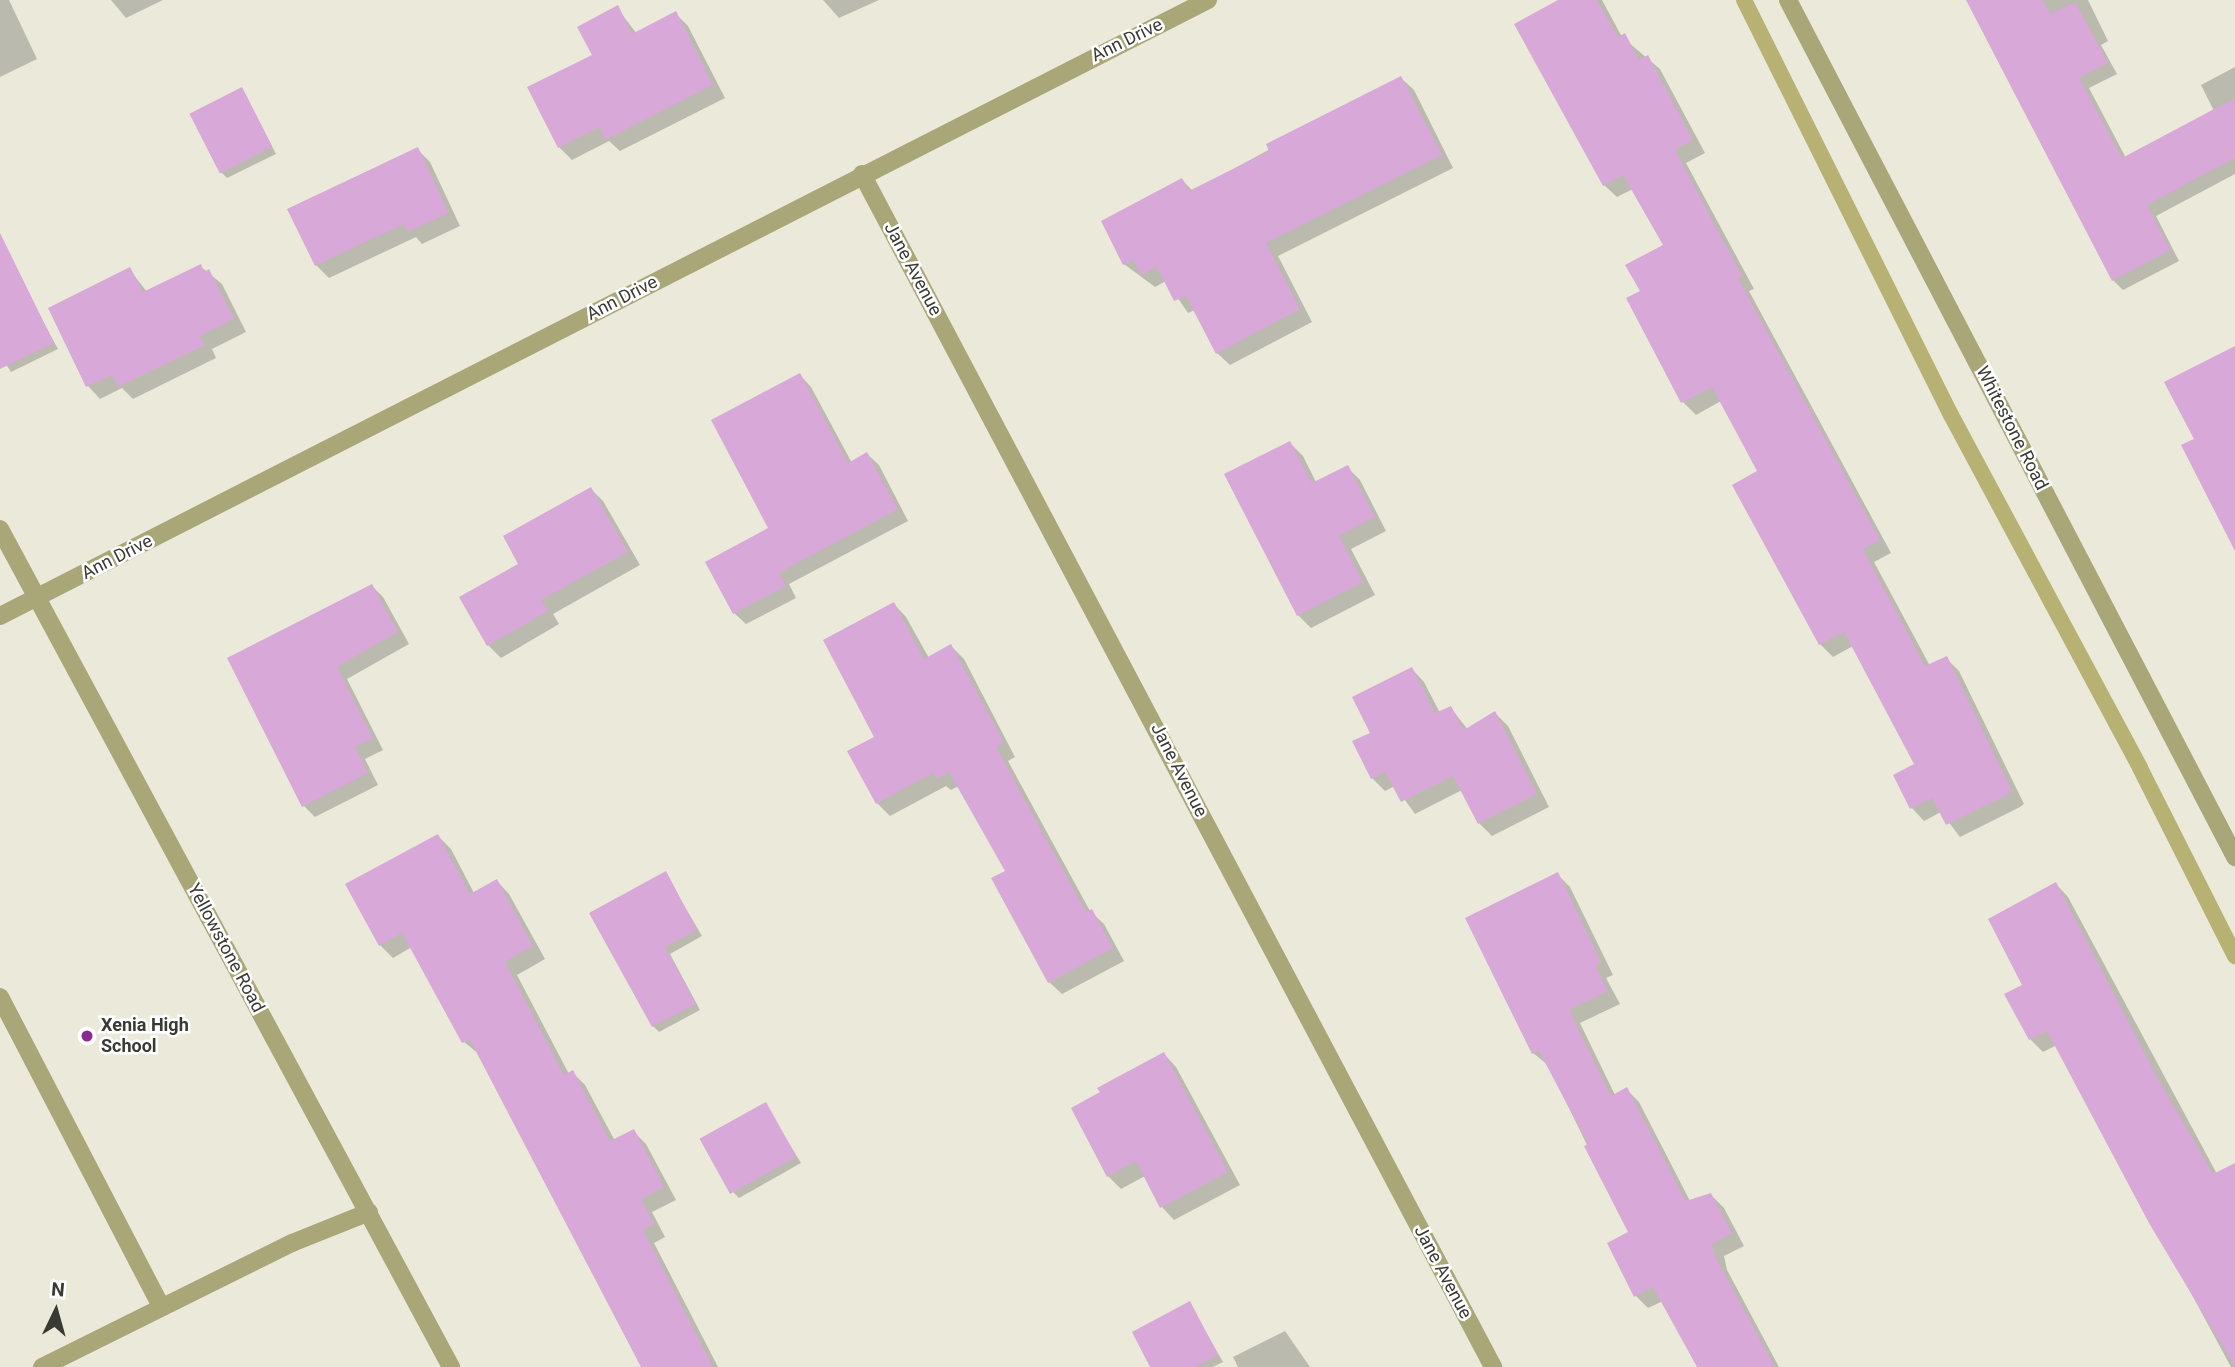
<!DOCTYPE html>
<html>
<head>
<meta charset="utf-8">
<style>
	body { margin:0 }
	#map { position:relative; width:2235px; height:1367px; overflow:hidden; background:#eae9da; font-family:Roboto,sans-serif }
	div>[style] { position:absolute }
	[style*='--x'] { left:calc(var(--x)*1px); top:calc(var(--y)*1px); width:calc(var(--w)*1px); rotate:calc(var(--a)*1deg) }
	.shadow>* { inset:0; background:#0003 }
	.stream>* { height:16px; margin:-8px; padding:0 8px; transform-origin:8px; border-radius:8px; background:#b7b273 }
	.building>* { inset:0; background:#d7a8d8; transform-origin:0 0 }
	.minor>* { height:18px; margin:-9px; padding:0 9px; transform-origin:9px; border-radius:9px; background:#a9a677 }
	.dots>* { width:19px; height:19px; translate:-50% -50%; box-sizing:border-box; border:4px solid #fff; border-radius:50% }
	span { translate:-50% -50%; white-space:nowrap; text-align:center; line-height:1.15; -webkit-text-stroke:5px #fff; paint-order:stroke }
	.street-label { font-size:18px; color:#3a3a34 }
	.poi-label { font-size:18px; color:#3a3a34; font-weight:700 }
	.left { translate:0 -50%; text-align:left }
	.north { position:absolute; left:21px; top:1276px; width:70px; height:70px; -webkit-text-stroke:5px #fff; paint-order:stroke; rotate:5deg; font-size:19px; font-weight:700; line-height:28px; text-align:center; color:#3a3a34 }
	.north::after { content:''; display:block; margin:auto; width:24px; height:32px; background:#3a3a34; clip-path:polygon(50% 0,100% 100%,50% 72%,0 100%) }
</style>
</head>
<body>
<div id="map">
	<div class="shadow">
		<i style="clip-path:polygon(0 0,9px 0,37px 59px,0 77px)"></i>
		<i style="clip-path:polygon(111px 0,163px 0,126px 18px)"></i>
		<i style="clip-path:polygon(823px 0,879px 0,839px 18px)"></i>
		<i style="clip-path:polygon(1562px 0,1602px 0,1622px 37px,1660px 69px,1705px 153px,1686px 163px,1754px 289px,1749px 291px,1891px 553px,1874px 562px,1930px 666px,1946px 658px,1959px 671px,2024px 804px,2020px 807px,1960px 837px,1941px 812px,1924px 821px,1912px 808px,1916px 765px,1853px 646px,1833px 657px,1820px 644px,1759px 472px,1721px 401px,1696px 415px,1683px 402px,1642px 292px,1665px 245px,1633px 189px,1617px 197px,1604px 185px)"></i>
		<i style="clip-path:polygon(1968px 0,2088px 0,2108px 41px,2101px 45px,2117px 74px,2089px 88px,2126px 158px,2214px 111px,2201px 85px,2235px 67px,2235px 174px,2156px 216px,2179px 261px,2123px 290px,2113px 280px)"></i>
		<i style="clip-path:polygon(617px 8px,637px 34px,676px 14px,688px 26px,725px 98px,620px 151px,609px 141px,572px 160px,559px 147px)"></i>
		<i style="clip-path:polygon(1401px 78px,1414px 90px,1453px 168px,1278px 256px,1312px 322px,1230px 365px,1217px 353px,1195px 310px,1188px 313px,1166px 281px,1155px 287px,1124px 264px,1103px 221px,1182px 180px,1193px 191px)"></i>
		<i style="clip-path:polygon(242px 89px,276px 154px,227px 178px,221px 172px)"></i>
		<i style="clip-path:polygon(417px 149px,430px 162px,460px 226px,422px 244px,416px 237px,329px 278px,316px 265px)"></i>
		<i style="clip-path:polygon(200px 266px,222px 284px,246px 332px,212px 349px,216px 358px,133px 399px,122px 388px,100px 399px,88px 386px,130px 270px,147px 292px)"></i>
		<i style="clip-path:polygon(27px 292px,58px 349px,11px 372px,0 355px,0 305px)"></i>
		<i style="clip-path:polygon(800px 375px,811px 387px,852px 463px,867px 454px,879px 465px,908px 521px,789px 584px,796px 598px,746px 624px,734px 613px,770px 529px)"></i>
		<i style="clip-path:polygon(1290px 443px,1303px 456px,1316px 482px,1347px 467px,1360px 480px,1386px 531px,1351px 549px,1375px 595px,1311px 628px,1298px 615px)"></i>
		<i style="clip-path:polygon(591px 489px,603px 501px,640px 565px,553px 614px,559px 624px,501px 658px,488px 645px,520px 565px)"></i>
		<i style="clip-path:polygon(372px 586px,383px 597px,409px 644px,347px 679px,383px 750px,365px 759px,378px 785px,315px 817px,304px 806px,229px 658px)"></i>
		<i style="clip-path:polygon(894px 604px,906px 617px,929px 658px,951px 646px,964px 659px,1015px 757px,1008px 761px,1090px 911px,1104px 924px,1124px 961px,1062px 994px,1049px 982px,1007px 872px,959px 786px,951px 790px,946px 786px,890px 816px,877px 803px,876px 738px)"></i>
		<i style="clip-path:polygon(1412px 669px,1424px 682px,1440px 713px,1451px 708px,1468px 730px,1495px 713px,1508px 726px,1549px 807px,1492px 836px,1479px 823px,1462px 790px,1415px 814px,1395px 786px,1385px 791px,1372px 778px,1372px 733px)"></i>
		<i style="clip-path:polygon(438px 836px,451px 849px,474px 893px,497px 881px,509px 894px,545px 959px,517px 975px,569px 1074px,572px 1072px,585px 1085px,615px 1141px,633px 1131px,646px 1144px,676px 1200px,652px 1212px,665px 1237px,654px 1243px,718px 1367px,643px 1367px,479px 1054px,464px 1042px,412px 947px,393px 958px,380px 945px)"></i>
		<i style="clip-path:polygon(665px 873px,702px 936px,670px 954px,700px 1010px,659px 1032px,653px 1026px)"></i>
		<i style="clip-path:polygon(1557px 874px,1570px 887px,1613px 975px,1606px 978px,1620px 1004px,1580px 1023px,1615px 1095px,1626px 1089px,1639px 1102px,1690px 1201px,1711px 1195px,1724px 1208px,1744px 1246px,1724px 1256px,1727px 1270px,1779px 1367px,1699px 1367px,1663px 1301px,1648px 1308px,1636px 1296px,1630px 1233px,1548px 1065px,1533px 1053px)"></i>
		<i style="clip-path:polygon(2056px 884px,2068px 897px,2217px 1174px,2235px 1177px,2235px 1367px,2231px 1367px,2057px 1045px,2043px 1052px,2030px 1039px,2024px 986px)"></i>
		<i style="clip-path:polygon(1164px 1054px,1176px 1067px,1240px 1185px,1174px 1220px,1162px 1207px,1145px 1176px,1121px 1189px,1108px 1176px)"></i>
		<i style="clip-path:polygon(765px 1104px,801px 1163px,739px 1198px,733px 1192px)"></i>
		<i style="clip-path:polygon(1190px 1304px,1223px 1362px,1213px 1367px,1152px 1367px)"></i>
		<i style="clip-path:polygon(1285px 1331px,1310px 1367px,1238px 1367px,1233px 1357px)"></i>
	</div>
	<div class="stream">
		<i style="--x:1744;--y:0;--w:464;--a:63.5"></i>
		<i style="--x:1951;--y:415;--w:400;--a:61.8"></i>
		<i style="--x:2140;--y:768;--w:211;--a:63.2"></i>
	</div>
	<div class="building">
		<i style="clip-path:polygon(1558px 0,1597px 0,1618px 37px,1625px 33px,1639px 60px,1648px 55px,1693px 140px,1675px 150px,1742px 276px,1738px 278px,1880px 540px,1863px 549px,1925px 666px,1947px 656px,2012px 791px,2007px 795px,1946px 825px,1932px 798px,1910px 809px,1893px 775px,1914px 764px,1844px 632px,1819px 645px,1732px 485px,1757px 471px,1712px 387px,1681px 403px,1626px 298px,1640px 291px,1625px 265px,1663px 245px,1623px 175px,1603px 186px,1514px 24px)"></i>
		<i style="clip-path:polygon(1966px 0,2043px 0,2050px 14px,2075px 2px,2108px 63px,2079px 78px,2122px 158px,2235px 98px,2235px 158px,2147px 205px,2170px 250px,2112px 281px)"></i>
		<i style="clip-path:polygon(618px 5px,632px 34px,676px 11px,713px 85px,605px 140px,599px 127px,558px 148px,527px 87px,592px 55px,577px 27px)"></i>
		<i style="clip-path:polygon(1401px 76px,1442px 155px,1266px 243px,1300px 309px,1216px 354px,1186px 296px,1174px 301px,1157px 267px,1141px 275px,1133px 260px,1123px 265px,1101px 221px,1182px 178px,1189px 191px,1269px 151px,1266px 144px)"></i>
		<i style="left:242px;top:87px;width:67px;height:59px;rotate:63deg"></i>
		<i style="clip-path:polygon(418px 147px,449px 213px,408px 232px,404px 224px,315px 266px,287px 209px)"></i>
		<i style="clip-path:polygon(0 233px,54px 343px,0 369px)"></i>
		<i style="clip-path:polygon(201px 264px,204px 272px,209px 269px,234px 319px,200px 336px,205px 345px,118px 387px,112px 375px,86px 387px,48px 308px,130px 267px,143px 292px)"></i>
		<i style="clip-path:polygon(2235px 346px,2235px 551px,2181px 445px,2194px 439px,2164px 382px)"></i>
		<i style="clip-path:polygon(800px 373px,848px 463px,867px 452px,898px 509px,779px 573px,786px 586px,733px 614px,705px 562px,768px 528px,711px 420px)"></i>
		<i style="clip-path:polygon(1290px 441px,1312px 483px,1348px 465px,1375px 517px,1339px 536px,1363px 582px,1297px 616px,1224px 474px)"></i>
		<i style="clip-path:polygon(591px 487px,628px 552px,541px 600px,548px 611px,487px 646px,459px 597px,518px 564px,503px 536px)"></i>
		<i style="clip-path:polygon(372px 584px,398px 632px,337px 667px,373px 738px,355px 747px,368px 773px,302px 807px,227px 658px)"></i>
		<i style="clip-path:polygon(894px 602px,924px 659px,951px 644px,1004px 743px,996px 747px,1086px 912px,1092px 909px,1113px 948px,1048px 983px,991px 878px,1005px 871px,949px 772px,937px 779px,933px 773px,876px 804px,847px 751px,874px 737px,823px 640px)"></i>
		<i style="clip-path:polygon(1412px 667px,1435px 713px,1451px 706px,1464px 730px,1495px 711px,1537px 794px,1478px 824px,1453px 776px,1401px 802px,1385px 772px,1371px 779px,1352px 741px,1370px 733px,1352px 697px)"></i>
		<i style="clip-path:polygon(438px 834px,470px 894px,497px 879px,533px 946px,505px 962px,564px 1075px,573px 1070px,610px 1141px,634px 1129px,664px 1187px,641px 1199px,654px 1224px,643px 1230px,713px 1367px,641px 1367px,470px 1040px,462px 1043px,402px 933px,379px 946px,345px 884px)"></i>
		<i style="clip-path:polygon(666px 871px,697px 930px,665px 947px,696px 1004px,652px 1027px,589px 913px)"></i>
		<i style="clip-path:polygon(1558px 872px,1601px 962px,1595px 965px,1608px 991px,1569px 1010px,1611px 1096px,1627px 1087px,1686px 1201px,1711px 1193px,1732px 1233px,1712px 1244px,1715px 1256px,1775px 1367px,1697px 1367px,1653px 1287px,1634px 1297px,1607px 1243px,1628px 1232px,1584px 1146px,1588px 1144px,1539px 1051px,1532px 1054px,1465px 918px)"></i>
		<i style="clip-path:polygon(2056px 882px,2158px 1079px,2213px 1174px,2235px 1163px,2235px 1367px,2149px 1223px,2047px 1031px,2029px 1040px,2004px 994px,2022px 985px,1988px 919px)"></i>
		<i style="clip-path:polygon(1164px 1052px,1228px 1172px,1160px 1208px,1136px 1161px,1107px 1177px,1071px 1108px,1100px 1092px,1097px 1088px)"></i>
		<i style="left:766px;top:1102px;width:63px;height:76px;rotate:61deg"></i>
		<i style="clip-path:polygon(1190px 1301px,1218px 1355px,1196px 1367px,1150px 1367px,1132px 1332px)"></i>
	</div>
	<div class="minor">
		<i style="--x:1788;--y:0;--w:967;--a:62.45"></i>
		<i style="--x:862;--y:174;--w:1350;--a:62.12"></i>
		<i style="--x:0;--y:529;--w:952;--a:61.71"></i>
		<i style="--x:0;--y:616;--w:1356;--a:-27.02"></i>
		<i style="--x:0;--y:997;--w:348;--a:62.5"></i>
		<i style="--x:42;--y:1367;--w:279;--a:-26.4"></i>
		<i style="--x:292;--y:1243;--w:83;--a:-21.9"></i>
	</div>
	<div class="dots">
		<i style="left:87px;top:1036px;background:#8a2890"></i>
	</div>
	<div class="street-label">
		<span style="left:1127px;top:40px;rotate:-26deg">Ann Drive</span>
		<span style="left:913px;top:269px;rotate:62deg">Jane Avenue</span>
		<span style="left:622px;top:298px;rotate:-27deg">Ann Drive</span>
		<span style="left:2012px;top:428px;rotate:63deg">Whitestone Road</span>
		<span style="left:117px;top:557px;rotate:-27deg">Ann Drive</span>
		<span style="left:1179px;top:770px;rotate:63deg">Jane Avenue</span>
		<span style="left:226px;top:948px;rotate:62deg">Yellowstone Road</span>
		<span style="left:1443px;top:1272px;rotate:62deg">Jane Avenue</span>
	</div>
	<div class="poi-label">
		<span class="left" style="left:101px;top:1036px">Xenia High<br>School</span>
	</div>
	<div class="north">N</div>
</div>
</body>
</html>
